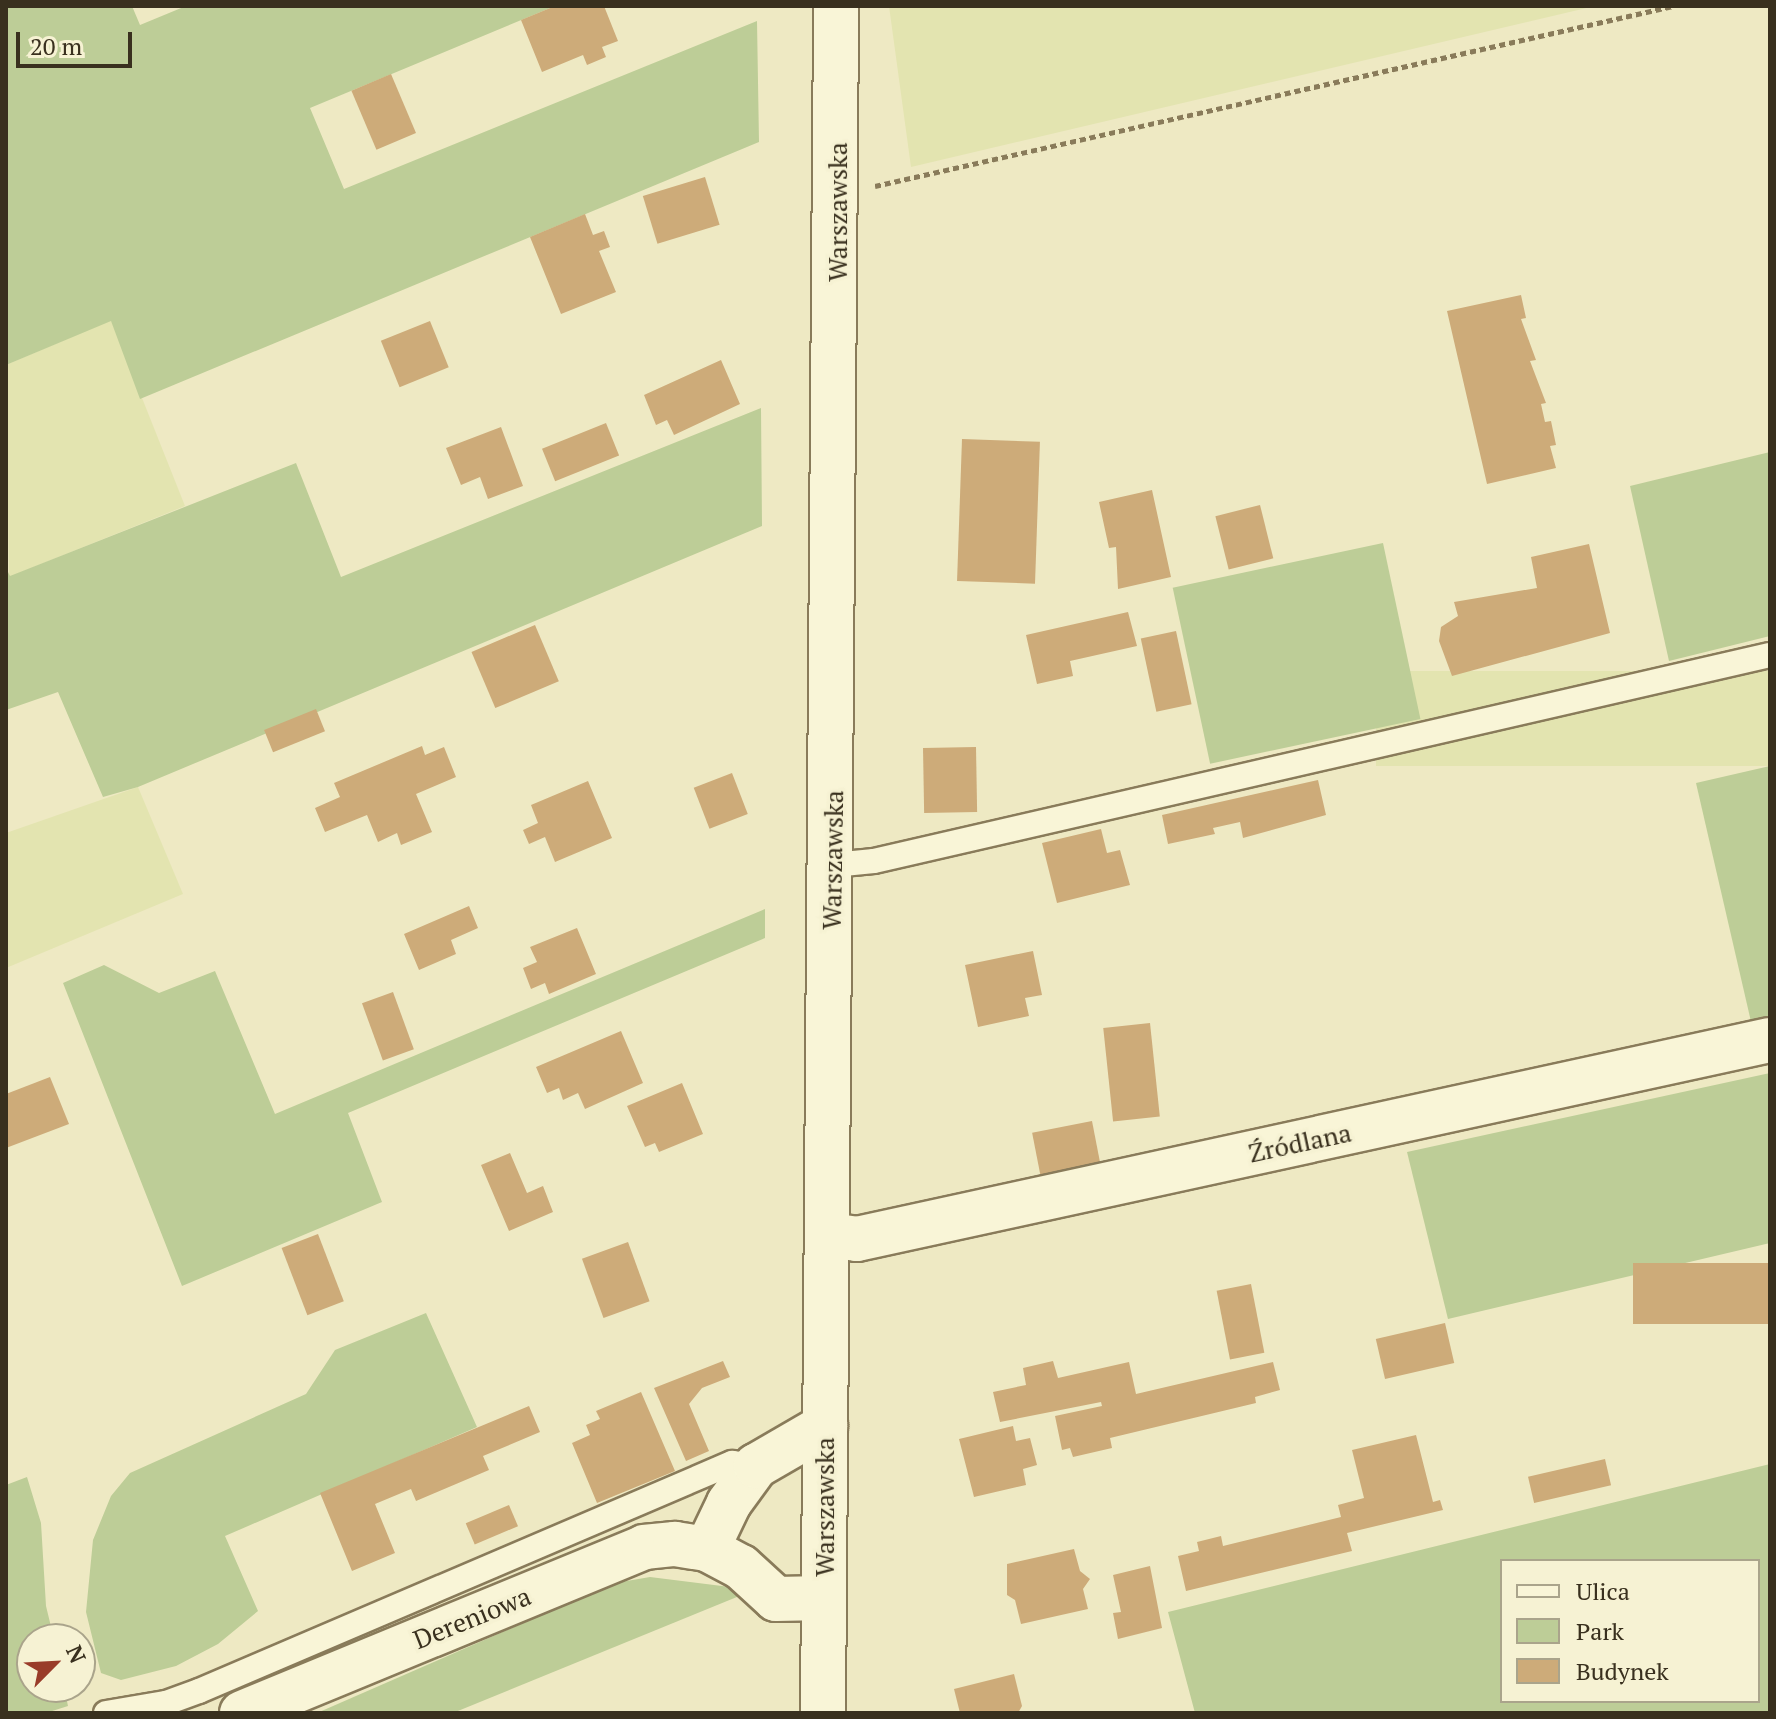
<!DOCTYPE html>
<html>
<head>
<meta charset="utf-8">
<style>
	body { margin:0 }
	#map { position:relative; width:1776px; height:1719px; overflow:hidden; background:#eee9c3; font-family:"PT Serif",serif }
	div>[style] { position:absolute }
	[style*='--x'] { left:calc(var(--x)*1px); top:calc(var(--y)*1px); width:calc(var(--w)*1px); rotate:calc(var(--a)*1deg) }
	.farmland>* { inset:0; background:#e3e4b0; transform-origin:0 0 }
	.green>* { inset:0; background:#bdcd97; transform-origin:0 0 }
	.building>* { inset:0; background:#cdab79; transform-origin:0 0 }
	.path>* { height:5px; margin-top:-2.5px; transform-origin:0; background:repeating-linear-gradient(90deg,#897b5a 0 6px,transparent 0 10px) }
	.roads { filter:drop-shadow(2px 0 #897b5a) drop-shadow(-2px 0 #897b5a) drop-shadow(0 2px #897b5a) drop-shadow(0 -2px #897b5a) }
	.service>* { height:24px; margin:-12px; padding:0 12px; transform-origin:12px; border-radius:12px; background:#f9f5d7 }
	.minor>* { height:44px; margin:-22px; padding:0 22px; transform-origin:22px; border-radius:22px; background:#f9f5d7 }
	.secondary>* { height:44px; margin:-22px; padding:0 22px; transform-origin:22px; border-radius:22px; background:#f9f5d7 }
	span { translate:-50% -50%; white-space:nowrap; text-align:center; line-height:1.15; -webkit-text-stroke:7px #f6f2d3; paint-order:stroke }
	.street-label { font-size:26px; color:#39301e }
	.frame { position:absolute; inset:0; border:8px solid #39301e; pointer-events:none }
	.legend { position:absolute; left:1500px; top:1559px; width:260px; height:144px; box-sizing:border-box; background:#f6f2d3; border:2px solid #aaa48b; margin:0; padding:10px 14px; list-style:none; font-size:24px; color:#39301e }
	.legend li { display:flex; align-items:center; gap:16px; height:40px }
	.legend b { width:40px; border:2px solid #aaa48b }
	.north { position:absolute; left:16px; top:1623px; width:80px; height:80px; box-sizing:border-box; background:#f6f2d3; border:2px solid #aaa48b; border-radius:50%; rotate:66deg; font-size:22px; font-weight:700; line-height:32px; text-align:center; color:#39301e }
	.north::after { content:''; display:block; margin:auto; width:28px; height:36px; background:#993c29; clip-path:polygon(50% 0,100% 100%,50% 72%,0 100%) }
	.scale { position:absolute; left:16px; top:32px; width:116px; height:36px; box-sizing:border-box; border:4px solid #39301e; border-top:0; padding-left:10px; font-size:24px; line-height:28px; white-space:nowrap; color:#39301e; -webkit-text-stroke:6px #f6f2d3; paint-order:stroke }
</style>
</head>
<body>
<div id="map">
	<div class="farmland">
		<i style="clip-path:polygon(889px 6px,1595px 6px,911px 167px)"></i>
		<i style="clip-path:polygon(111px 320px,185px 506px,9px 577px,6px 365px)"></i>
		<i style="left:1770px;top:671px;width:95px;height:394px;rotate:90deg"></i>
		<i style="clip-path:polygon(138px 787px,183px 894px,6px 968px,6px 833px)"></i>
	</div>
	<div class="green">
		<i style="clip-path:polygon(6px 6px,132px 6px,140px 25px,186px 6px,555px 6px,310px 108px,344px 189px,757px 21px,759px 142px,140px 399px,111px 321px,6px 365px)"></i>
		<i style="clip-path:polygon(761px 408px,762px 526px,138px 787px,103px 797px,58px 692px,6px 710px,6px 568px,10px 576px,296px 463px,341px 577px)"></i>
		<i style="clip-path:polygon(1770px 452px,1770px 636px,1669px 661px,1630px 486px)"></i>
		<i style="left:1383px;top:543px;width:180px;height:215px;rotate:78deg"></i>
		<i style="clip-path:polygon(1770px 766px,1770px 1023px,1752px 1026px,1696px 783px)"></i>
		<i style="clip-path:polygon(765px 909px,765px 938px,348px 1113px,382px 1202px,182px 1286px,63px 983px,104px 965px,159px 993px,215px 971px,275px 1114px)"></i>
		<i style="clip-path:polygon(1770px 1073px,1770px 1243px,1448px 1319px,1407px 1152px)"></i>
		<i style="clip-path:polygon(426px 1313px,477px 1427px,225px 1536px,258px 1611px,218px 1644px,176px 1666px,121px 1680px,101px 1673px,86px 1612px,93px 1540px,111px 1496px,130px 1473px,306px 1394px,335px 1350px)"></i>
		<i style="clip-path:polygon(evenodd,1770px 1464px,1770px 1713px,1195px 1713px,1168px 1612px,1770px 1464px,1502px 1561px,1758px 1561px,1758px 1701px,1502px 1701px,1502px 1561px)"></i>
		<i style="clip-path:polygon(27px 1477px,41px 1523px,46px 1606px,54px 1639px,32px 1639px,32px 1687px,64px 1687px,68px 1706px,46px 1713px,6px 1713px,6px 1485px)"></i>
		<i style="clip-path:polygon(650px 1577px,754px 1590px,453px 1713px,317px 1713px,615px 1583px)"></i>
	</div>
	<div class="building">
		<i style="clip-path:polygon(555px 6px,604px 6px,618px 41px,602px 47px,606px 57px,587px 65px,583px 55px,542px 72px,521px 20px)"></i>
		<i style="left:391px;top:74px;width:64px;height:43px;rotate:67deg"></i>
		<i style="left:705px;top:177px;width:50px;height:65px;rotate:73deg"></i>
		<i style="clip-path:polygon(585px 214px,593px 235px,604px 231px,610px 247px,599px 251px,616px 292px,561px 314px,530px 237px)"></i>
		<i style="clip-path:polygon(1521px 295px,1526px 318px,1521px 319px,1536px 360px,1530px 361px,1546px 403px,1541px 404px,1545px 422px,1551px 421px,1556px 445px,1550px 446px,1556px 468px,1487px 484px,1447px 311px)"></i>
		<i style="left:430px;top:321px;width:50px;height:53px;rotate:68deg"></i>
		<i style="clip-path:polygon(721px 360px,740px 404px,674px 435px,667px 420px,656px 425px,644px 395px)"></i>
		<i style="left:606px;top:423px;width:35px;height:69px;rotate:68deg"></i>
		<i style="clip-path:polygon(501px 427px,523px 486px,488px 499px,480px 477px,461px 485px,446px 448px)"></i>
		<i style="left:962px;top:439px;width:78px;height:142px;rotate:2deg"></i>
		<i style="clip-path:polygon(1152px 490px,1171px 577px,1118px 589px,1116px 547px,1109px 548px,1099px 502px)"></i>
		<i style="left:1260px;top:505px;width:55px;height:46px;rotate:76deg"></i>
		<i style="clip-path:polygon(1589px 544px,1610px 633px,1452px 676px,1439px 641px,1441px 627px,1458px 616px,1454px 602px,1537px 588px,1531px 557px)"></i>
		<i style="clip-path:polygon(1128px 612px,1137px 646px,1070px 661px,1073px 676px,1037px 684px,1026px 635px)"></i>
		<i style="left:535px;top:625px;width:61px;height:69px;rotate:67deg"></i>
		<i style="left:1176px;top:631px;width:75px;height:36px;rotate:78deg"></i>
		<i style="left:316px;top:709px;width:24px;height:56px;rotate:68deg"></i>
		<i style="clip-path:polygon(422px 746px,425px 755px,444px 747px,456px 777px,416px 794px,432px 832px,401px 845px,397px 833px,378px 842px,367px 815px,325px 832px,315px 808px,340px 797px,334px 783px)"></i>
		<i style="left:976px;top:747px;width:65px;height:53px;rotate:89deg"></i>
		<i style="left:732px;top:773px;width:44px;height:41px;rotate:69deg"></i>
		<i style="clip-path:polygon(1318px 780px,1326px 815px,1243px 838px,1240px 822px,1213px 828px,1215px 834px,1168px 844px,1162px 815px)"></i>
		<i style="clip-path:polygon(588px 781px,612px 838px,555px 862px,545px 837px,529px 844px,523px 830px,538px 823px,531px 805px)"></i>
		<i style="clip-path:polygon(1101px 829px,1107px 853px,1120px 850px,1130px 885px,1057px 903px,1042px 843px)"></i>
		<i style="clip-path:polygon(469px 906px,478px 928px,451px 940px,456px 954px,419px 970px,404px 934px)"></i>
		<i style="clip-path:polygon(577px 928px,596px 974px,549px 994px,545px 983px,531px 989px,523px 968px,537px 962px,530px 947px)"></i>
		<i style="clip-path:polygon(1033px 951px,1042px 995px,1025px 998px,1029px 1016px,978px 1027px,965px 965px)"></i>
		<i style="left:393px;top:992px;width:61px;height:33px;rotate:70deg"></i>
		<i style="left:1150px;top:1023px;width:94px;height:47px;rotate:84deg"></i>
		<i style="clip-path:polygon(621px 1031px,643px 1083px,585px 1109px,578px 1093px,563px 1100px,559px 1088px,547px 1093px,536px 1067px)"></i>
		<i style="clip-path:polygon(50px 1077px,69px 1124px,6px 1148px,6px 1094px)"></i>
		<i style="clip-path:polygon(682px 1083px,703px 1134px,659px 1152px,655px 1143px,645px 1147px,627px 1106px)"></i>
		<i style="left:1092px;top:1121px;width:44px;height:61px;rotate:79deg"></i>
		<i style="clip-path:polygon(510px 1153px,527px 1193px,543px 1186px,553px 1212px,509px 1231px,481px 1165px)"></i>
		<i style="left:318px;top:1234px;width:72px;height:39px;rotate:69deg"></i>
		<i style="left:628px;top:1242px;width:63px;height:49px;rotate:70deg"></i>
		<i style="left:1770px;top:1263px;width:61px;height:137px;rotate:90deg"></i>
		<i style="left:1251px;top:1284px;width:70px;height:35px;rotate:79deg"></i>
		<i style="left:1445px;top:1323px;width:41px;height:71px;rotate:77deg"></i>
		<i style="clip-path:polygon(723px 1361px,730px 1377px,702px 1388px,689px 1404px,709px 1451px,686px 1461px,654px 1388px)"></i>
		<i style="clip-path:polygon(1053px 1361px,1058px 1378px,1129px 1362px,1136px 1394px,1273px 1362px,1280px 1390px,1255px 1397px,1256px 1403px,1110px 1438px,1112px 1448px,1073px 1457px,1070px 1448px,1062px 1450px,1055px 1416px,1102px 1406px,1101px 1402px,1000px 1422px,993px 1392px,1026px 1385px,1023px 1368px)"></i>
		<i style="clip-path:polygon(641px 1392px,675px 1471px,597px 1503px,572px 1443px,590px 1435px,586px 1425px,600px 1419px,596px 1411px)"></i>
		<i style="clip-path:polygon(529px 1406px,540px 1432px,483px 1456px,489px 1470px,416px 1501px,411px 1489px,375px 1504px,395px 1553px,352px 1571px,320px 1493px)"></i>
		<i style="clip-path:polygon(1013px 1426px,1016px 1441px,1030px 1438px,1037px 1465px,1023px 1469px,1026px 1485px,974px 1497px,959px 1439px)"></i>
		<i style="clip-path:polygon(1416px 1435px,1433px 1502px,1440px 1500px,1443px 1510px,1347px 1533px,1352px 1551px,1186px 1591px,1178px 1556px,1199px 1551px,1197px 1542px,1221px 1536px,1223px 1546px,1341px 1517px,1338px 1505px,1364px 1498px,1352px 1450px)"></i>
		<i style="left:1605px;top:1459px;width:27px;height:79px;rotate:77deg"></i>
		<i style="left:509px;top:1505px;width:23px;height:47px;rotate:67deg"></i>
		<i style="clip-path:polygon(1074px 1549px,1080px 1571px,1090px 1579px,1083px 1589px,1088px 1609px,1021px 1624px,1015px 1600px,1007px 1595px,1007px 1564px)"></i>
		<i style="clip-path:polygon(1150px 1566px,1162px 1628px,1118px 1639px,1113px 1613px,1121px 1612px,1113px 1575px)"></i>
		<i style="clip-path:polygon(1014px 1674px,1022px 1706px,1018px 1713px,960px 1713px,954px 1689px)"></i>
	</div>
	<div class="path">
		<i style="--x:875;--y:186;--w:818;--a:-12.71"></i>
	</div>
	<div class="roads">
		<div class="service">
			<i style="--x:833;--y:865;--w:41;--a:-5.6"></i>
			<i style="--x:874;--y:861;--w:919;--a:-12.95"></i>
			<i style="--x:106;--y:1713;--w:61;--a:-9.5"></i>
			<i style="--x:166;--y:1703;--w:35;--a:-20"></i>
			<i style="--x:199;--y:1691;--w:580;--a:-23.16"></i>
			<i style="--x:732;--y:1463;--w:24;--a:7"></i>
		</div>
		<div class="minor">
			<i style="--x:829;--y:1235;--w:28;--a:8"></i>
			<i style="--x:857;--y:1239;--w:934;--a:-12.3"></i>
			<i style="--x:707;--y:1549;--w:51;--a:-64.4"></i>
			<i style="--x:729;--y:1503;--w:46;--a:-53.9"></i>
			<i style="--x:756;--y:1466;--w:80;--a:-30.1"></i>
			<i style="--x:242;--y:1713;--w:435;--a:-22.4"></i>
			<i style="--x:644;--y:1547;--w:31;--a:-6"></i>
			<i style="--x:675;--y:1544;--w:32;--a:9"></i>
			<i style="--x:707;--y:1549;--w:38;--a:28"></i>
			<i style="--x:741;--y:1567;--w:47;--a:42.4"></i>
			<i style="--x:776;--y:1599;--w:48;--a:-1.2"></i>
		</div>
		<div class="secondary">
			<i style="--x:823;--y:1713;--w:1707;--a:-89.56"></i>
		</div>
	</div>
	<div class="street-label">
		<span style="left:838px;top:212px;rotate:-90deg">Warszawska</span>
		<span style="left:833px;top:860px;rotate:-89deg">Warszawska</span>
		<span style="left:1300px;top:1143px;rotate:-12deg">Źródlana</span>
		<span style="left:825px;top:1507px;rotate:-90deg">Warszawska</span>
		<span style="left:472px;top:1618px;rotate:-22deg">Dereniowa</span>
	</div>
	<div class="frame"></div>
	<ul class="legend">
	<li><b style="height:10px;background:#f9f5d7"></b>Ulica</li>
	<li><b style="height:22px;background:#bdcd97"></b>Park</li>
	<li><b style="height:22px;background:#cdab79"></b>Budynek</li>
	</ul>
	<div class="north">N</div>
	<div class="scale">20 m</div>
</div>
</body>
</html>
